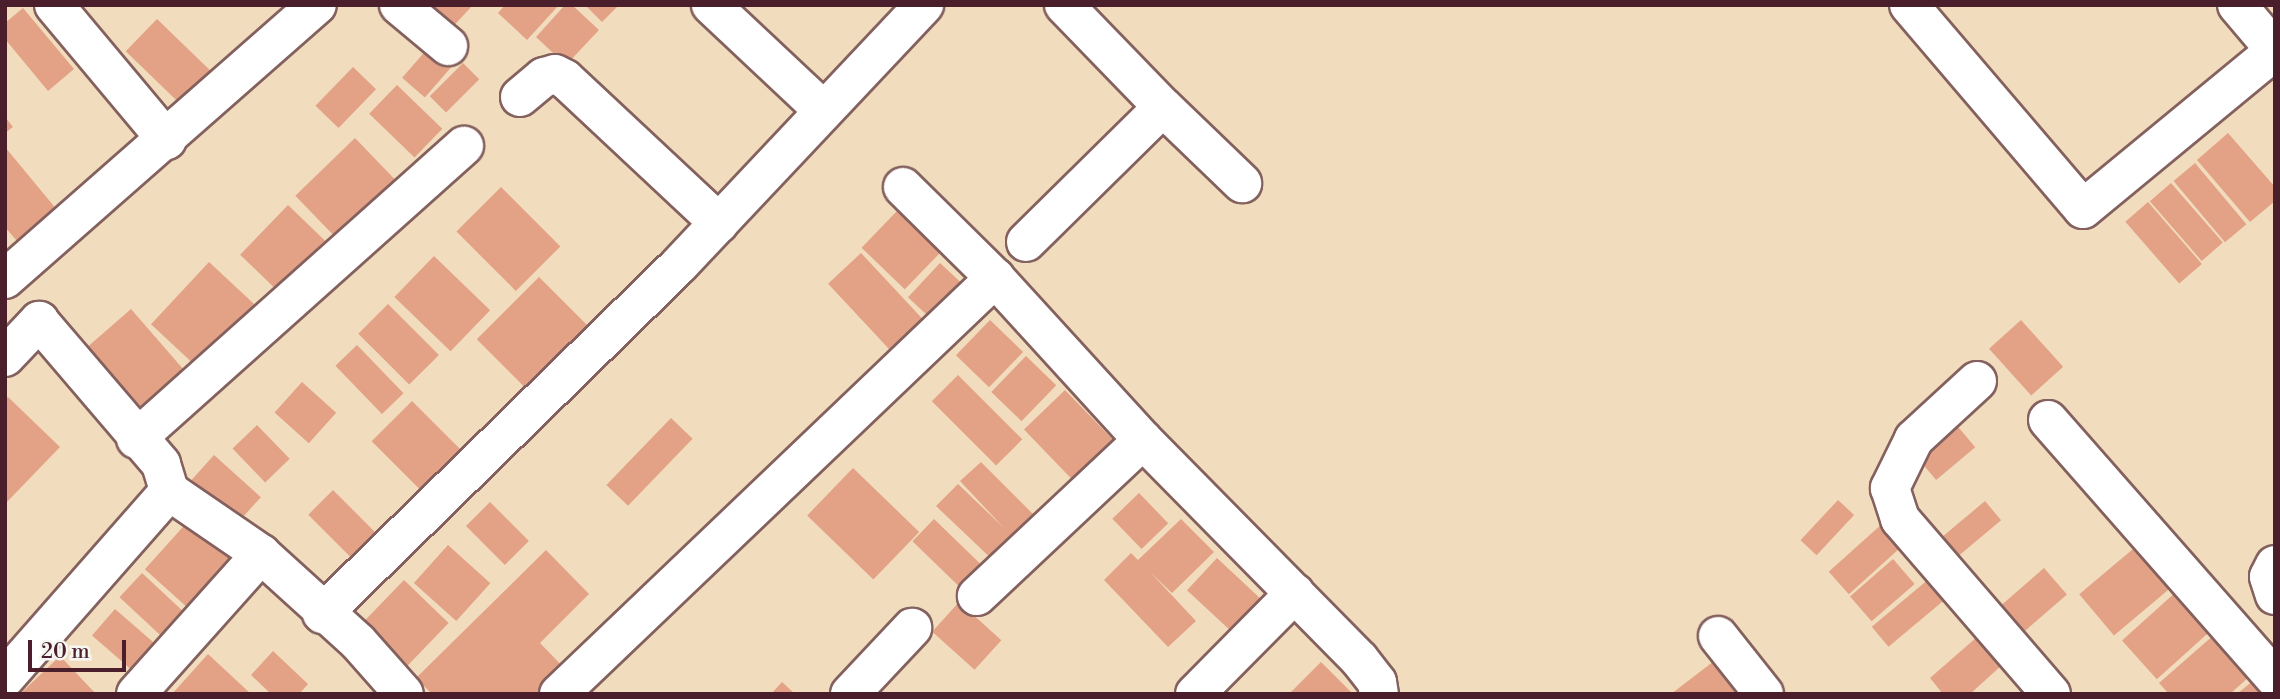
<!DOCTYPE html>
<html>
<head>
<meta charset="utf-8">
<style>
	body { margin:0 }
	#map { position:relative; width:2280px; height:699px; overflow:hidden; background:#f1dcbd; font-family:"Libre Bodoni",serif }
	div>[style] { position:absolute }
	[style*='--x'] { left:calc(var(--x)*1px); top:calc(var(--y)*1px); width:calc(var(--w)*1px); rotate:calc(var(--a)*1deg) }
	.building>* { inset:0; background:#e3a286; transform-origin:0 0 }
	.roads { filter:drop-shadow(2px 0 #84615e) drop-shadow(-2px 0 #84615e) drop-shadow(0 2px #84615e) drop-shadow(0 -2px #84615e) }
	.minor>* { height:38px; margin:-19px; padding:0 19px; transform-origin:19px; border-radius:19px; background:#fff }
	span { translate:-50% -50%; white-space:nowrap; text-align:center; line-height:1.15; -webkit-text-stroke:5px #f6f6f2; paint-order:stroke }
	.frame { position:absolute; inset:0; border:7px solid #4a1f2b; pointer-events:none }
	.scale { position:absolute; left:28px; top:640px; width:98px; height:32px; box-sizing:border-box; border:4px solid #4a1f2b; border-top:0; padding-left:9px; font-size:21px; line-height:24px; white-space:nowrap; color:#4a1f2b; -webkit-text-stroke:5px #f6f6f2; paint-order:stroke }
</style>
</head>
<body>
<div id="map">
	<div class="building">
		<i style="clip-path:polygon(415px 5px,473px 5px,446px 34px)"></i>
		<i style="clip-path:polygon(505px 5px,559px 5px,527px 40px,498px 13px)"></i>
		<i style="clip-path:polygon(565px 5px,572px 5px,599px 30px,566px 65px,536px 37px)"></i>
		<i style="clip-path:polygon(585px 5px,619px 5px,602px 22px)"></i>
		<i style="clip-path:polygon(23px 8px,74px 69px,48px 91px,5px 39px,5px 23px)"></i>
		<i style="left:157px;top:19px;width:83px;height:45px;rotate:44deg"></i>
		<i style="left:435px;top:40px;width:30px;height:50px;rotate:41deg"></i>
		<i style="left:463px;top:63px;width:23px;height:47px;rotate:45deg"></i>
		<i style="left:353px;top:67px;width:32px;height:54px;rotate:44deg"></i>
		<i style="left:397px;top:85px;width:63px;height:40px;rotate:44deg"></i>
		<i style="clip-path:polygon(5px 117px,13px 127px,5px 133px)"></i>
		<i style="clip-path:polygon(2228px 133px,2275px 187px,2275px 201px,2250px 222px,2197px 160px)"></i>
		<i style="left:355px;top:138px;width:61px;height:83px;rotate:46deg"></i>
		<i style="clip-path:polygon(5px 147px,67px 222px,28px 254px,5px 227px)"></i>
		<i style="left:2195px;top:163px;width:80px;height:28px;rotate:50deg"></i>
		<i style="left:2171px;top:183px;width:79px;height:28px;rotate:49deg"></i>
		<i style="left:501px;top:187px;width:84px;height:63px;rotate:45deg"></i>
		<i style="left:2148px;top:202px;width:82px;height:30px;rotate:49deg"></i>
		<i style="left:288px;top:205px;width:54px;height:69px;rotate:44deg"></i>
		<i style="left:897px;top:211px;width:60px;height:51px;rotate:44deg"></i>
		<i style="left:861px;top:253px;width:102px;height:45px;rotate:47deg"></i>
		<i style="left:434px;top:256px;width:78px;height:57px;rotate:44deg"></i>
		<i style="left:209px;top:262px;width:62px;height:85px;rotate:43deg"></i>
		<i style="left:940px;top:263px;width:41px;height:47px;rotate:43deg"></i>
		<i style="left:539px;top:277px;width:81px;height:88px;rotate:45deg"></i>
		<i style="left:388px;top:304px;width:72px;height:42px;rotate:45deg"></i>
		<i style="left:131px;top:309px;width:89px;height:57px;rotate:49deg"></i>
		<i style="left:990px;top:320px;width:46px;height:49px;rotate:44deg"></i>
		<i style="left:2021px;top:320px;width:63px;height:43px;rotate:48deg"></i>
		<i style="left:357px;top:345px;width:67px;height:30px;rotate:46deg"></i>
		<i style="left:1026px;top:356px;width:42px;height:50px;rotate:44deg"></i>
		<i style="left:958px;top:375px;width:91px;height:37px;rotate:45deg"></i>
		<i style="left:302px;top:382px;width:46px;height:41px;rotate:42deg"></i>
		<i style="left:1065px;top:390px;width:79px;height:57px;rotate:46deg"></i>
		<i style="clip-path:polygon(8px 397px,60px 447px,5px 504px,5px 400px)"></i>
		<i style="left:412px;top:401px;width:88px;height:57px;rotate:45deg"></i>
		<i style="left:671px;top:418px;width:30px;height:93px;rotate:44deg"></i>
		<i style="left:1954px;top:422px;width:33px;height:51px;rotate:50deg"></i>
		<i style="left:257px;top:425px;width:47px;height:34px;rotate:46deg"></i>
		<i style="left:214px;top:455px;width:63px;height:41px;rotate:42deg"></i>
		<i style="clip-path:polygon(981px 462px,1040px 521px,997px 564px,936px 506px,958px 484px,1004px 528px,960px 481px)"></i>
		<i style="left:853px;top:468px;width:92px;height:66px;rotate:44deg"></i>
		<i style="left:333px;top:490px;width:72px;height:35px;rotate:45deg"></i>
		<i style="left:1139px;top:493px;width:42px;height:37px;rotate:46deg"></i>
		<i style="left:1838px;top:500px;width:22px;height:55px;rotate:43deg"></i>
		<i style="left:1985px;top:501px;width:25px;height:67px;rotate:50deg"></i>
		<i style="left:490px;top:502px;width:55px;height:34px;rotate:45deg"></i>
		<i style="left:191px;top:518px;width:70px;height:69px;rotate:42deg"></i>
		<i style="left:934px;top:519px;width:79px;height:31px;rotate:44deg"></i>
		<i style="clip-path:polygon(1181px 519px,1214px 552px,1172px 593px,1150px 572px,1196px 621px,1168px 647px,1104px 580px,1131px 553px,1138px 560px)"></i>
		<i style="left:1883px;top:523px;width:30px;height:73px;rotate:48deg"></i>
		<i style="left:2139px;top:544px;width:54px;height:78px;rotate:50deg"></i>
		<i style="left:448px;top:545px;width:57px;height:51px;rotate:42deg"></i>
		<i style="clip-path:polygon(546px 550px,589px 594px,540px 643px,569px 673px,548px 694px,432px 694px,416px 678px)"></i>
		<i style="left:1217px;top:558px;width:71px;height:44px;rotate:43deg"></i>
		<i style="left:1893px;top:559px;width:33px;height:57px;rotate:49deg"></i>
		<i style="left:2044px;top:568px;width:35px;height:64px;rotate:49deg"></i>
		<i style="left:142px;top:573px;width:70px;height:33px;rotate:43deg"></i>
		<i style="left:1930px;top:578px;width:26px;height:76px;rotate:50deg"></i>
		<i style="left:404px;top:580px;width:62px;height:62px;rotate:44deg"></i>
		<i style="left:2177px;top:591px;width:52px;height:74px;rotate:48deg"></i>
		<i style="left:959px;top:602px;width:57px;height:40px;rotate:42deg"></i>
		<i style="left:115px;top:609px;width:63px;height:35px;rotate:41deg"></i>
		<i style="clip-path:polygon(2215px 634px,2251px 675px,2230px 694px,2169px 694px,2159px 683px)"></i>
		<i style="clip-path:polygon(1977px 637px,2002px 665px,1970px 694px,1943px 694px,1930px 678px)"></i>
		<i style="clip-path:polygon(273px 651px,308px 684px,299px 694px,271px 694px,251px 675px)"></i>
		<i style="clip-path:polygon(208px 654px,251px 694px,172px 694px)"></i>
		<i style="clip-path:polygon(60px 656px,96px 694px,22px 692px)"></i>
		<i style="clip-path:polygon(1718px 658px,1745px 694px,1671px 694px)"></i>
		<i style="clip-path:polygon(1321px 662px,1353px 694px,1289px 694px)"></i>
		<i style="clip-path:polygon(2255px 679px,2268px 694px,2237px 694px)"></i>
		<i style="clip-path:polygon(782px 682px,795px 694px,771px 694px)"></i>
	</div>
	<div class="roads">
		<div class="minor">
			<i style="--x:54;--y:5;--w:176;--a:50.1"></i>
			<i style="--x:399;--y:5;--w:64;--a:39.9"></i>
			<i style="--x:711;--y:5;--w:154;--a:43.2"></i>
			<i style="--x:1064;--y:5;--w:142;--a:45.9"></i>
			<i style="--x:1909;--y:5;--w:268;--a:49.5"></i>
			<i style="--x:2083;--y:209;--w:249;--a:-39.5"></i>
			<i style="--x:2237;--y:5;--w:59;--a:49.8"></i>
			<i style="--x:520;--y:97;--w:31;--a:-40"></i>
			<i style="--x:544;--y:77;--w:11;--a:-15"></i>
			<i style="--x:555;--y:74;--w:11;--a:27"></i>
			<i style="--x:565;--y:79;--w:211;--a:43.1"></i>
			<i style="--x:903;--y:187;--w:129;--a:44.7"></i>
			<i style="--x:995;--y:278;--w:219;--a:47.6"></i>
			<i style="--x:1143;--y:440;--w:228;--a:136.8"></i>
			<i style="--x:1026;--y:242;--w:192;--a:-44.6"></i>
			<i style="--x:1163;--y:107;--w:110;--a:43.9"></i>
			<i style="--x:5;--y:279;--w:415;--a:-41.3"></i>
			<i style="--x:5;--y:357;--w:50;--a:-46.6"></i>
			<i style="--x:39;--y:321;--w:188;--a:49.5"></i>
			<i style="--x:161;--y:464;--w:28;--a:73"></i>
			<i style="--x:1977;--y:381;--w:86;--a:137.4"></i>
			<i style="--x:1914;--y:439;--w:55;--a:116.1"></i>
			<i style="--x:1890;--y:488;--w:33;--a:72"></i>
			<i style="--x:1900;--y:519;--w:231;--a:49.2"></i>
			<i style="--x:2048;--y:420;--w:344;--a:48.7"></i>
			<i style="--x:136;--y:439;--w:440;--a:-41.8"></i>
			<i style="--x:1143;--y:440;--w:308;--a:45.4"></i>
			<i style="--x:1359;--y:659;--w:29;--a:52"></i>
			<i style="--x:1377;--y:682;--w:12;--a:81"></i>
			<i style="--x:2275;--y:565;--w:13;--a:117"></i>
			<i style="--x:2269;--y:577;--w:19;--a:72"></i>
			<i style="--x:322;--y:614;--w:501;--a:-44.35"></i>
			<i style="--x:680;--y:264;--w:356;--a:-46.7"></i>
			<i style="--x:1718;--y:636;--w:74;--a:51.6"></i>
			<i style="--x:5;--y:678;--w:249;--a:-48.7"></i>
			<i style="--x:169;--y:491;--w:112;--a:34.4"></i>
			<i style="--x:261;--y:554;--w:131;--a:42.2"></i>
			<i style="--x:358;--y:642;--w:69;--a:48.5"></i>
			<i style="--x:136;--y:694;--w:188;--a:-48.2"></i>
			<i style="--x:559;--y:694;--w:603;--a:-43.66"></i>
			<i style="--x:850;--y:694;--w:91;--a:-46.8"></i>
			<i style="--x:1195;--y:694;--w:142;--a:-45.3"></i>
		</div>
	</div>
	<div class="frame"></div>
	<div class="scale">20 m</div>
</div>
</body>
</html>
